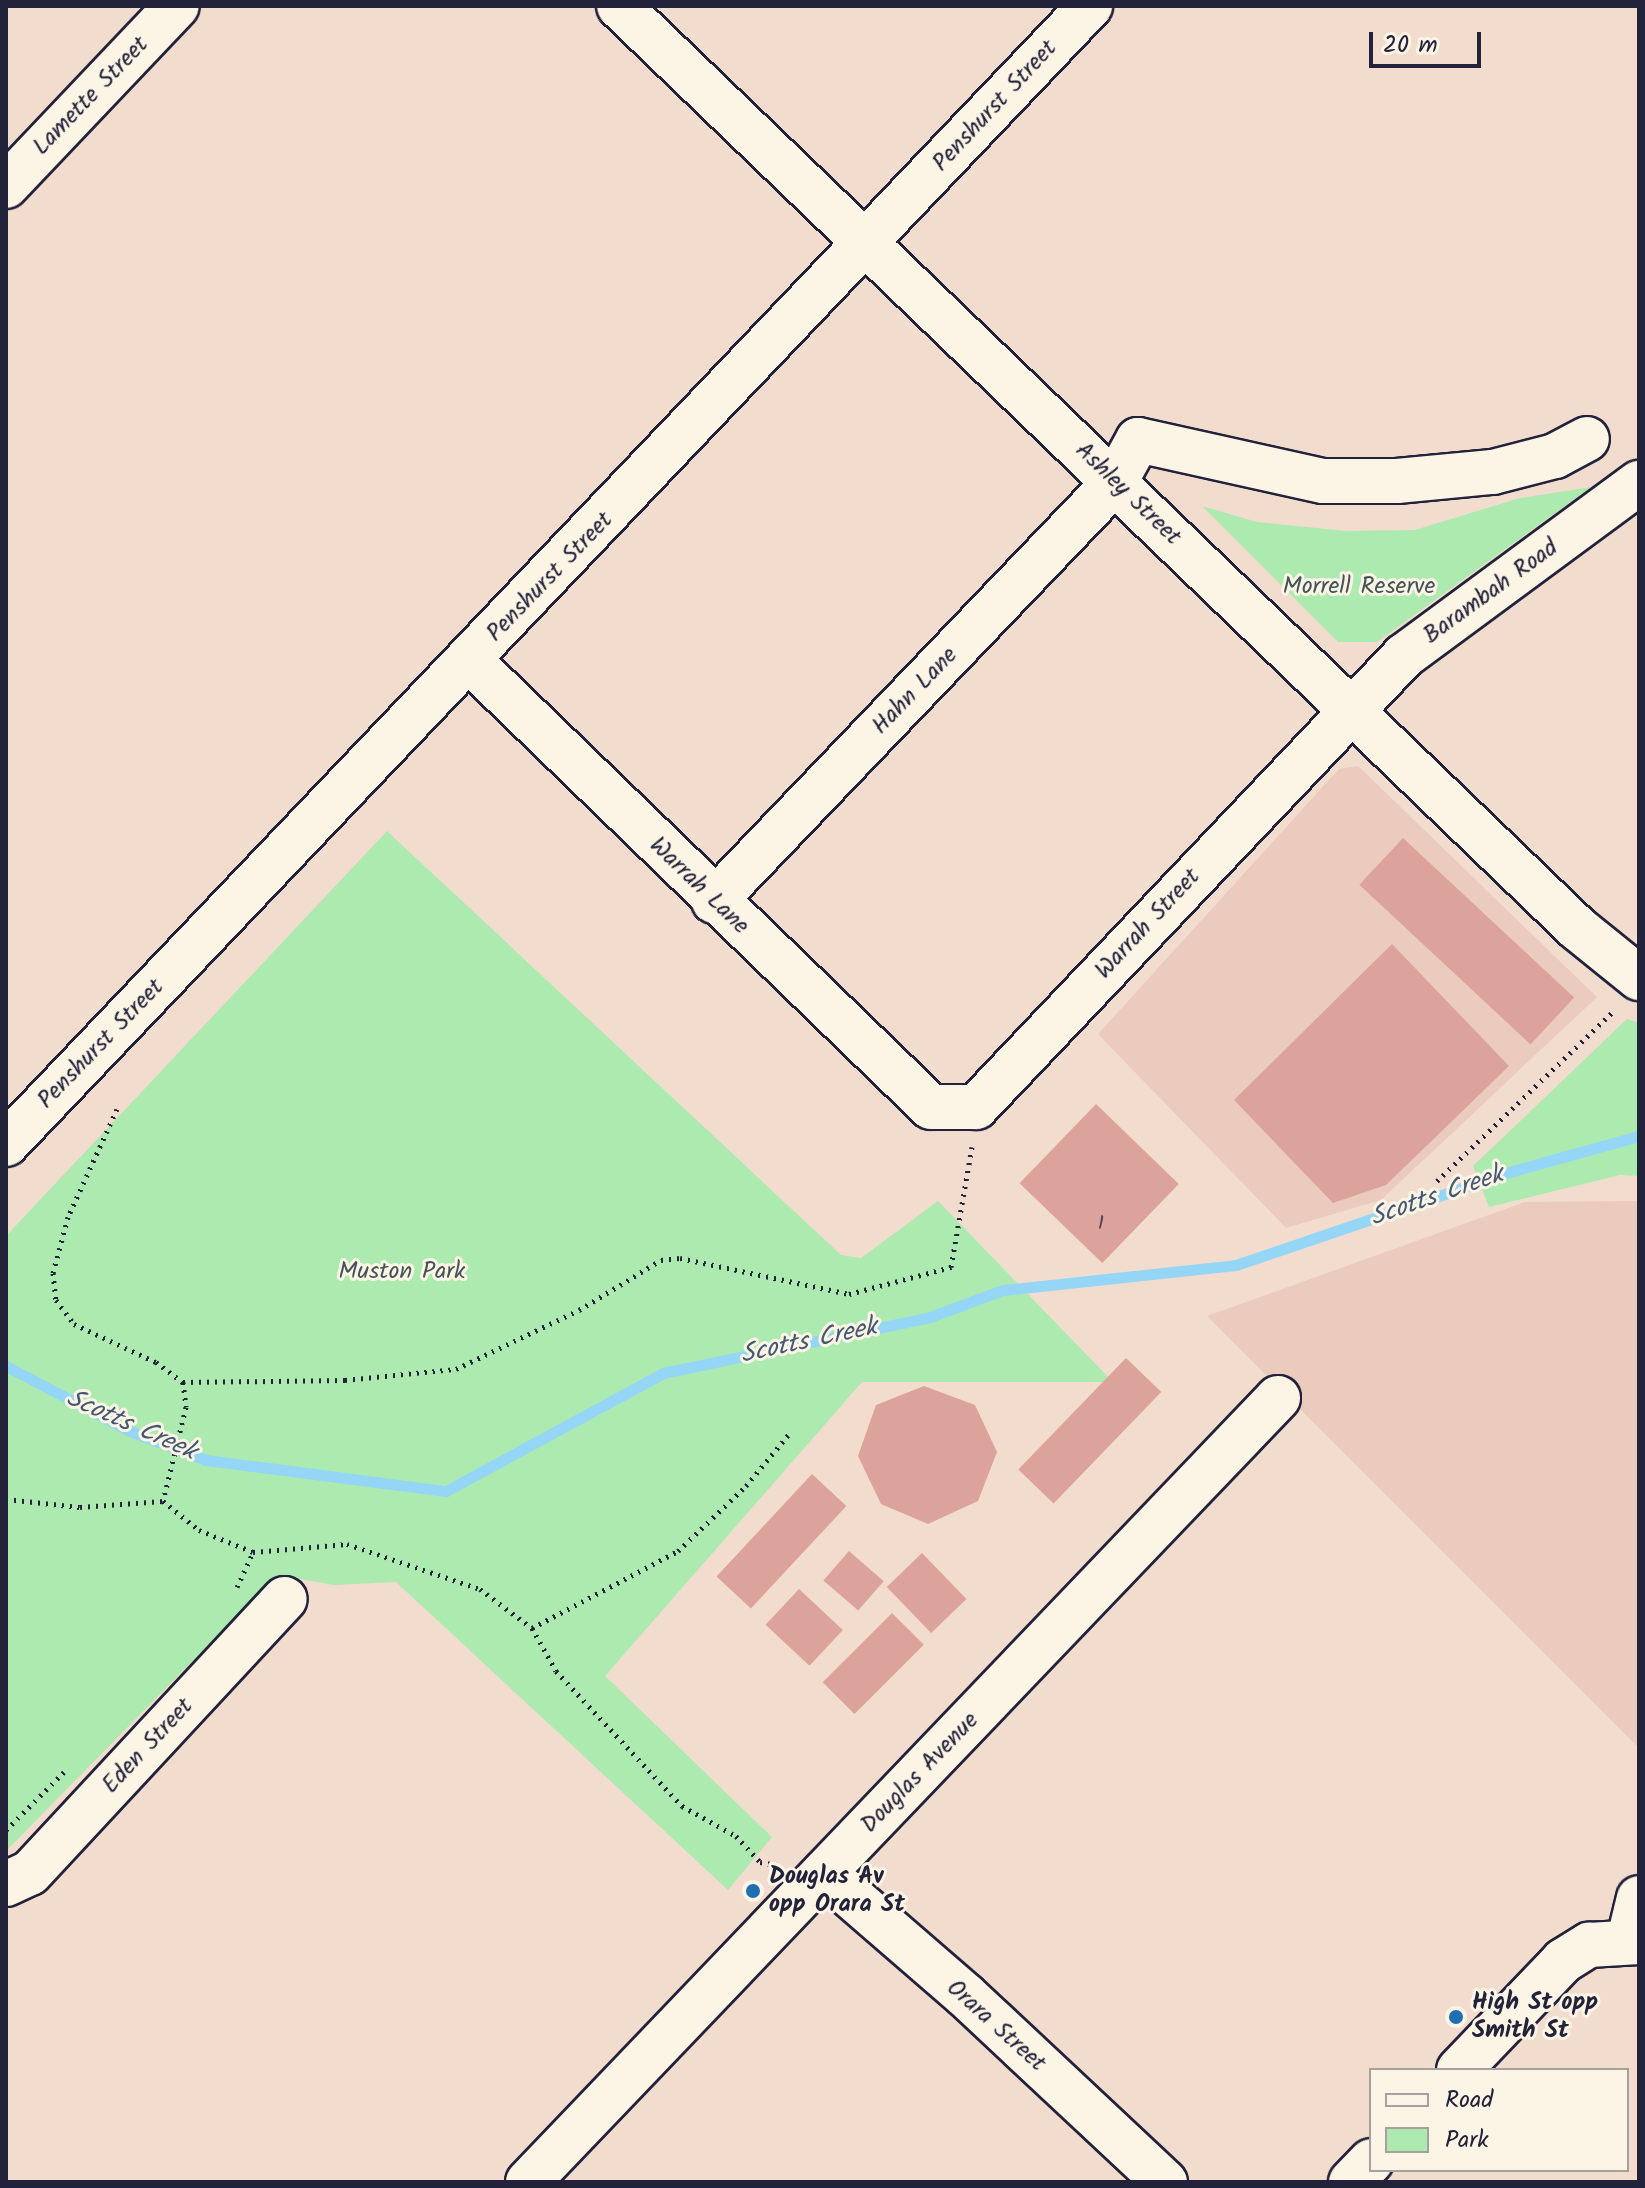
<!DOCTYPE html>
<html>
<head>
<meta charset="utf-8">
<style>
	body { margin:0 }
	#map { position:relative; width:1645px; height:2188px; overflow:hidden; background:#f2dcce; font-family:Kalam,sans-serif }
	div>[style] { position:absolute }
	[style*='--x'] { left:calc(var(--x)*1px); top:calc(var(--y)*1px); width:calc(var(--w)*1px); rotate:calc(var(--a)*1deg) }
	.built>* { inset:0; background:#ebcbbe }
	.green>* { inset:0; background:#adeab0 }
	.stream>* { height:11px; margin:-5.5px; padding:0 5.5px; transform-origin:5.5px; border-radius:5.5px; background:#95d6f6 }
	.building>* { inset:0; background:#dca39a; transform-origin:0 0 }
	.path>* { height:5px; margin-top:-2.5px; transform-origin:0; background:repeating-linear-gradient(90deg,#22223b 0 2px,transparent 0 8px) }
	.roads { filter:drop-shadow(2px 0 #22223b) drop-shadow(-2px 0 #22223b) drop-shadow(0 2px #22223b) drop-shadow(0 -2px #22223b) }
	.minor>* { height:44px; margin:-22px; padding:0 22px; transform-origin:22px; border-radius:22px; background:#fcf5e5 }
	.major>* { height:44px; margin:-22px; padding:0 22px; transform-origin:22px; border-radius:22px; background:#fcf5e5 }
	.dots>* { width:22px; height:22px; translate:-50% -50%; box-sizing:border-box; border:4px solid #fcf5e5; border-radius:50% }
	span { translate:-50% -50%; white-space:nowrap; text-align:center; line-height:1.15; -webkit-text-stroke:6px #fcf5e5; paint-order:stroke }
	.number-label { font-size:20px; color:#504253 }
	.number-label span { -webkit-text-stroke-width:0 }
	.street-label { font-size:24px; color:#22223b }
	.park-label { font-size:24px; color:#455458 }
	.poi-label { font-size:24px; color:#22223b; font-weight:700 }
	.left { translate:0 -50%; text-align:left }
	.water-label { font-size:26px; color:#445873; font-style:italic }
	.frame { position:absolute; inset:0; border:8px solid #22223b; pointer-events:none }
	.legend { position:absolute; left:1369px; top:2068px; width:260px; height:104px; box-sizing:border-box; background:#fcf5e5; border:2px solid #a5a1a1; margin:0; padding:10px 14px; list-style:none; font-size:24px; color:#22223b }
	.legend li { display:flex; align-items:center; gap:16px; height:40px }
	.legend b { width:40px; border:2px solid #a5a1a1 }
	.scale { position:absolute; left:1369px; top:32px; width:112px; height:36px; box-sizing:border-box; border:4px solid #22223b; border-top:0; padding-left:10px; font-size:24px; line-height:28px; white-space:nowrap; color:#22223b; -webkit-text-stroke:6px #fcf5e5; paint-order:stroke }
</style>
</head>
<body>
<div id="map">
	<div class="built">
		<i style="clip-path:polygon(1358px 766px,1597px 997px,1381px 1200px,1286px 1228px,1098px 1034px,1339px 769px)"></i>
		<i style="clip-path:polygon(1639px 1201px,1639px 1748px,1207px 1316px,1525px 1202px)"></i>
	</div>
	<div class="green">
		<i style="clip-path:polygon(1591px 487px,1377px 642px,1338px 642px,1202px 506px,1257px 522px,1346px 531px,1415px 530px,1520px 498px)"></i>
		<i style="clip-path:polygon(387px 831px,841px 1255px,861px 1258px,938px 1201px,1113px 1382px,862px 1382px,605px 1676px,772px 1837px,728px 1890px,396px 1582px,334px 1585px,277px 1575px,6px 1851px,6px 1236px)"></i>
		<i style="clip-path:polygon(1627px 1019px,1639px 1023px,1639px 1176px,1620px 1175px,1489px 1207px,1473px 1166px)"></i>
	</div>
	<div class="stream">
		<i style="--x:6;--y:1366;--w:140;--a:27.7"></i>
		<i style="--x:130;--y:1431;--w:81;--a:20.9"></i>
		<i style="--x:206;--y:1460;--w:242;--a:7.4"></i>
		<i style="--x:446;--y:1491;--w:247;--a:-28.5"></i>
		<i style="--x:663;--y:1373;--w:273;--a:-11.8"></i>
		<i style="--x:930;--y:1317;--w:78;--a:-20.3"></i>
		<i style="--x:1003;--y:1290;--w:234;--a:-6.1"></i>
		<i style="--x:1236;--y:1265;--w:288;--a:-18.8"></i>
		<i style="--x:1509;--y:1172;--w:135;--a:-15.5"></i>
	</div>
	<div class="building">
		<i style="left:1403px;top:838px;width:234px;height:64px;rotate:43deg"></i>
		<i style="clip-path:polygon(1392px 944px,1509px 1066px,1386px 1185px,1333px 1203px,1234px 1100px)"></i>
		<i style="left:1096px;top:1104px;width:115px;height:110px;rotate:44deg"></i>
		<i style="left:1126px;top:1358px;width:49px;height:155px;rotate:44deg"></i>
		<i style="clip-path:polygon(924px 1386px,975px 1405px,997px 1452px,978px 1501px,928px 1524px,881px 1504px,858px 1456px,876px 1405px)"></i>
		<i style="left:812px;top:1474px;width:47px;height:140px;rotate:43deg"></i>
		<i style="left:849px;top:1551px;width:46px;height:39px;rotate:41deg"></i>
		<i style="left:922px;top:1553px;width:64px;height:49px;rotate:46deg"></i>
		<i style="left:799px;top:1589px;width:60px;height:49px;rotate:43deg"></i>
		<i style="left:892px;top:1613px;width:45px;height:98px;rotate:45deg"></i>
	</div>
	<div class="path">
		<i style="--x:117;--y:1109;--w:119;--a:114.4"></i>
		<i style="--x:68;--y:1217;--w:58;--a:105"></i>
		<i style="--x:53;--y:1273;--w:27;--a:84"></i>
		<i style="--x:56;--y:1300;--w:30;--a:53"></i>
		<i style="--x:74;--y:1324;--w:90;--a:24.9"></i>
		<i style="--x:156;--y:1362;--w:34;--a:37"></i>
		<i style="--x:183;--y:1382;--w:25;--a:83"></i>
		<i style="--x:186;--y:1407;--w:97;--a:103.7"></i>
		<i style="--x:1437;--y:1181;--w:248;--a:-43.9"></i>
		<i style="--x:183;--y:1382;--w:162;--a:-0.7"></i>
		<i style="--x:345;--y:1380;--w:112;--a:-5.7"></i>
		<i style="--x:456;--y:1369;--w:136;--a:-25.6"></i>
		<i style="--x:579;--y:1310;--w:96;--a:-31.4"></i>
		<i style="--x:661;--y:1260;--w:19;--a:-6"></i>
		<i style="--x:680;--y:1258;--w:173;--a:12"></i>
		<i style="--x:849;--y:1294;--w:106;--a:-14.8"></i>
		<i style="--x:951;--y:1267;--w:122;--a:-80.1"></i>
		<i style="--x:6;--y:1499;--w:74;--a:6.2"></i>
		<i style="--x:80;--y:1507;--w:83;--a:-4.1"></i>
		<i style="--x:163;--y:1501;--w:46;--a:38.9"></i>
		<i style="--x:199;--y:1530;--w:58;--a:22.2"></i>
		<i style="--x:253;--y:1552;--w:94;--a:-4.9"></i>
		<i style="--x:347;--y:1544;--w:140;--a:18.7"></i>
		<i style="--x:480;--y:1589;--w:65;--a:36.9"></i>
		<i style="--x:532;--y:1628;--w:49;--a:60.8"></i>
		<i style="--x:556;--y:1671;--w:185;--a:47"></i>
		<i style="--x:682;--y:1806;--w:62;--a:29.1"></i>
		<i style="--x:736;--y:1836;--w:35;--a:47"></i>
		<i style="--x:760;--y:1862;--w:17;--a:10"></i>
		<i style="--x:237;--y:1587;--w:38;--a:-65"></i>
		<i style="--x:532;--y:1628;--w:165;--a:-27.8"></i>
		<i style="--x:678;--y:1551;--w:94;--a:-43.7"></i>
		<i style="--x:746;--y:1486;--w:67;--a:-50.4"></i>
		<i style="--x:6;--y:1830;--w:82;--a:-45"></i>
	</div>
	<div class="roads">
		<div class="minor">
			<i style="--x:619;--y:6;--w:1330;--a:43.9"></i>
			<i style="--x:1577;--y:928;--w:80;--a:38.9"></i>
			<i style="--x:6;--y:186;--w:248;--a:-46.5"></i>
			<i style="--x:470;--y:661;--w:641;--a:44.05"></i>
			<i style="--x:931;--y:1107;--w:45;--a:0"></i>
			<i style="--x:976;--y:1107;--w:622;--a:-46.5"></i>
			<i style="--x:1404;--y:656;--w:292;--a:-36.4"></i>
			<i style="--x:714;--y:901;--w:580;--a:-46.26"></i>
			<i style="--x:1115;--y:482;--w:48;--a:-61.3"></i>
			<i style="--x:1138;--y:440;--w:189;--a:12.5"></i>
			<i style="--x:1323;--y:481;--w:74;--a:0"></i>
			<i style="--x:1397;--y:481;--w:96;--a:-5.4"></i>
			<i style="--x:1493;--y:472;--w:64;--a:-14.5"></i>
			<i style="--x:1555;--y:456;--w:36;--a:-28"></i>
			<i style="--x:824;--y:1873;--w:186;--a:40.9"></i>
			<i style="--x:965;--y:1995;--w:274;--a:43.1"></i>
			<i style="--x:6;--y:1884;--w:26;--a:-25"></i>
			<i style="--x:30;--y:1873;--w:374;--a:-47.1"></i>
			<i style="--x:1629;--y:1939;--w:42;--a:-76.3"></i>
			<i style="--x:1459;--y:2070;--w:151;--a:-46.3"></i>
			<i style="--x:1563;--y:1961;--w:31;--a:-32"></i>
			<i style="--x:1589;--y:1945;--w:50;--a:-3.4"></i>
			<i style="--x:528;--y:2182;--w:1085;--a:-46.27"></i>
			<i style="--x:1351;--y:2182;--w:29;--a:-46"></i>
		</div>
		<div class="major">
			<i style="--x:6;--y:1144;--w:1572;--a:-46.39"></i>
		</div>
	</div>
	<div class="dots">
		<i style="left:753px;top:1891px;background:#1f6fb2"></i>
		<i style="left:1456px;top:2017px;background:#1f6fb2"></i>
	</div>
	<div class="number-label">
		<span style="left:1101px;top:1224px">1</span>
	</div>
	<div class="street-label">
		<span style="left:91px;top:96px;rotate:-46deg">Lamette Street</span>
		<span style="left:995px;top:106px;rotate:-47deg">Penshurst Street</span>
		<span style="left:1128px;top:494px;rotate:44deg">Ashley Street</span>
		<span style="left:550px;top:577px;rotate:-46deg">Penshurst Street</span>
		<span style="left:1491px;top:592px;rotate:-36deg">Barambah Road</span>
		<span style="left:915px;top:691px;rotate:-46deg">Hahn Lane</span>
		<span style="left:699px;top:886px;rotate:44deg">Warrah Lane</span>
		<span style="left:1148px;top:924px;rotate:-47deg">Warrah Street</span>
		<span style="left:101px;top:1044px;rotate:-46deg">Penshurst Street</span>
		<span style="left:148px;top:1746px;rotate:-47deg">Eden Street</span>
		<span style="left:920px;top:1773px;rotate:-46deg">Douglas Avenue</span>
		<span style="left:996px;top:2026px;rotate:42deg">Orara Street</span>
	</div>
	<div class="park-label">
		<span style="left:1359px;top:587px">Morrell Reserve</span>
		<span style="left:402px;top:1272px">Muston Park</span>
	</div>
	<div class="poi-label">
		<span class="left" style="left:769px;top:1891px">Douglas Av<br>opp Orara St</span>
		<span class="left" style="left:1472px;top:2017px">High St opp<br>Smith St</span>
	</div>
	<div class="water-label">
		<span style="left:1437px;top:1197px;rotate:-19deg">Scotts Creek</span>
		<span style="left:809px;top:1342px;rotate:-12deg">Scotts Creek</span>
		<span style="left:131px;top:1426px;rotate:24deg">Scotts Creek</span>
	</div>
	<div class="frame"></div>
	<ul class="legend">
	<li><b style="height:10px;background:#fcf5e5"></b>Road</li>
	<li><b style="height:22px;background:#adeab0"></b>Park</li>
	</ul>
	<div class="scale">20 m</div>
</div>
</body>
</html>
